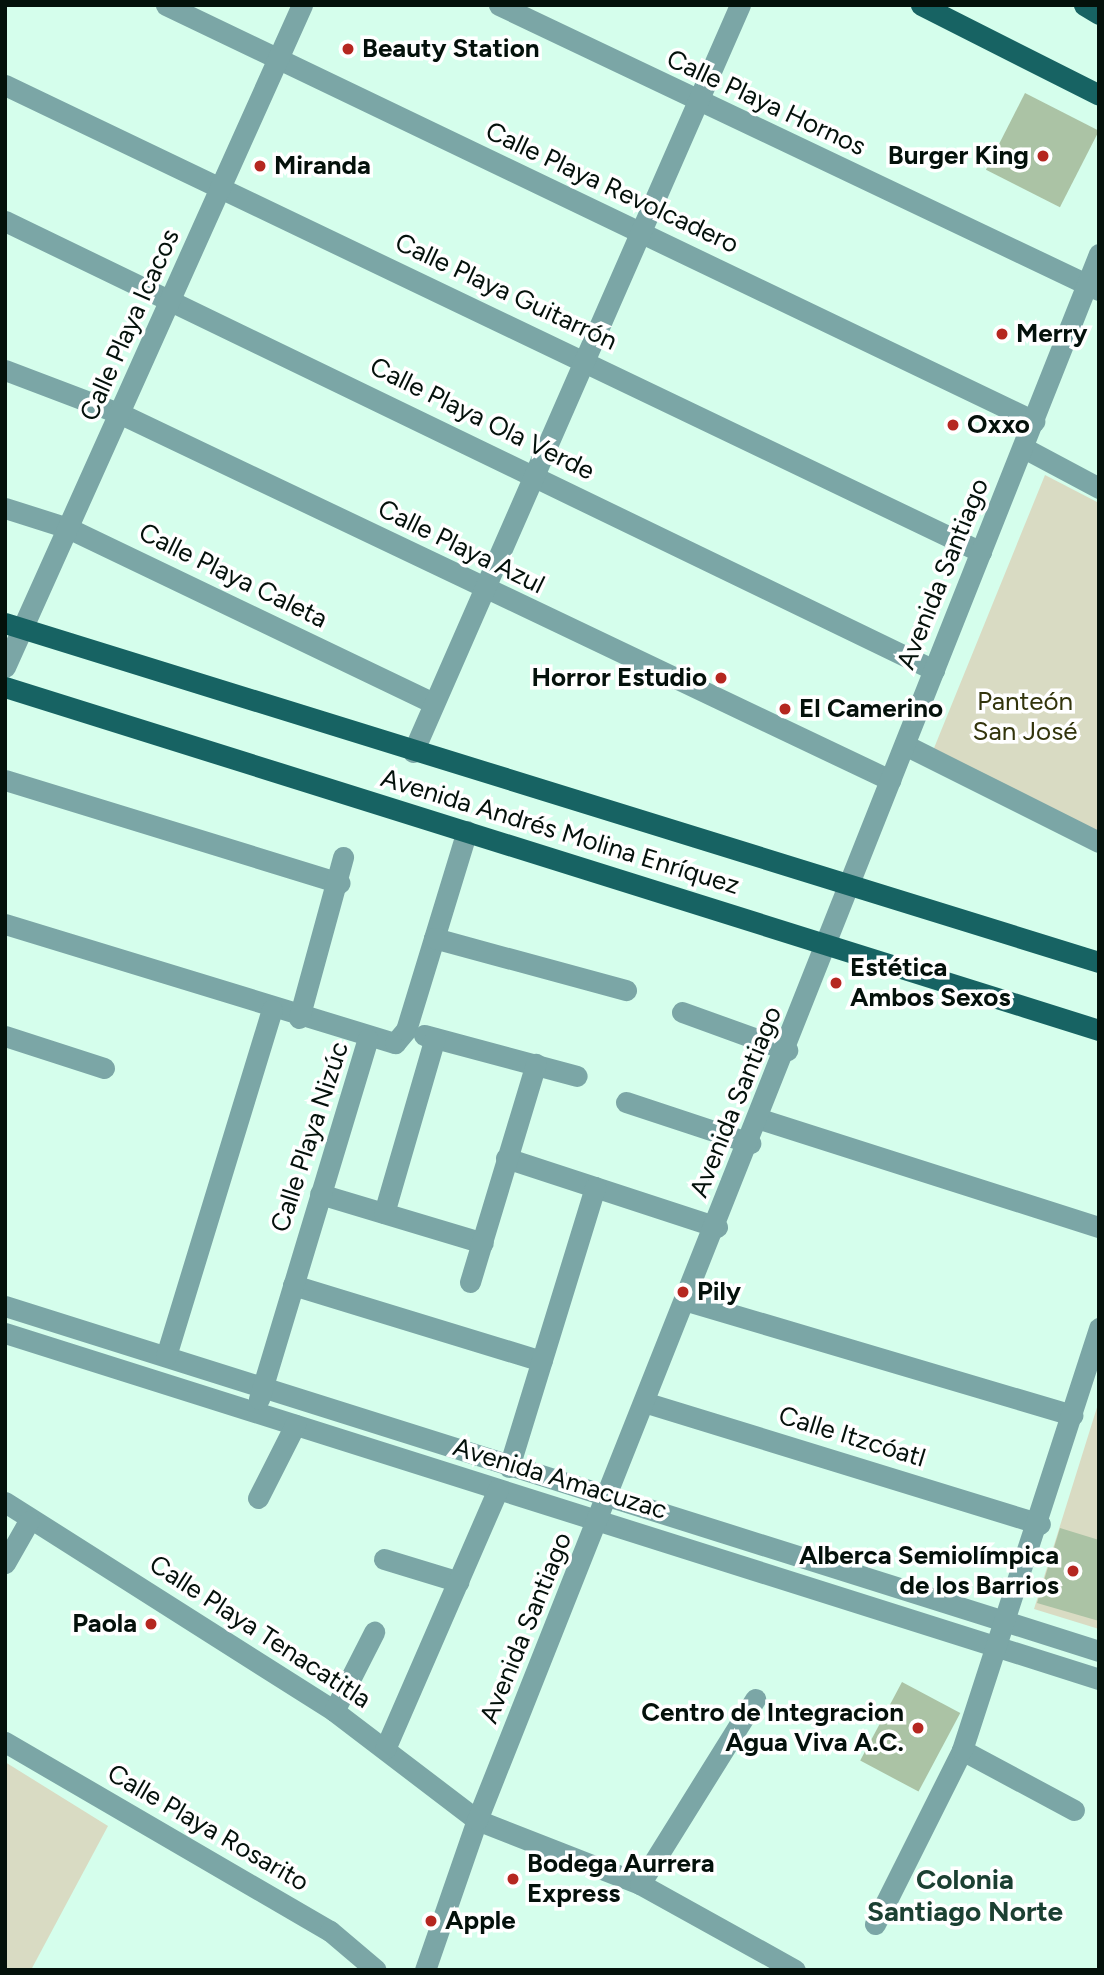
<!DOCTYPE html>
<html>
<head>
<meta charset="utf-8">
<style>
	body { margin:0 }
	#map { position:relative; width:1104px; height:1975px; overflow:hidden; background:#d5feec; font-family:Figtree,sans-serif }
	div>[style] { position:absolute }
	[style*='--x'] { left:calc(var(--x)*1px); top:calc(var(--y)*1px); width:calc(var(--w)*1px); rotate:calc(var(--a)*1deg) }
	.green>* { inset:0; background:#d9dbc3 }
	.building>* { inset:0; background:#abc3a5; transform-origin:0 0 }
	.minor>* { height:21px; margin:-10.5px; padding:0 10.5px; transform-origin:10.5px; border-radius:10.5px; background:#7ba6a6 }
	.major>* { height:21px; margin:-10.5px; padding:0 10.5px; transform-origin:10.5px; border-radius:10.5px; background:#176363 }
	.dots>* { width:19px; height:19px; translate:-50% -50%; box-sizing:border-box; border:4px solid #fff; border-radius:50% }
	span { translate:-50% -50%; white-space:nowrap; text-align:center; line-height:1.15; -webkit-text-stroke:7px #fff; paint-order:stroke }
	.poi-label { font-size:26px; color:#04110b; font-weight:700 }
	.left { translate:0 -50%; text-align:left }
	.right { translate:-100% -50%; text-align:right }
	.street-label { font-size:26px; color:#04110b }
	.park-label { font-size:26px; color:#32340b }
	.neighbourhood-label { font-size:28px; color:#1b4032; font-weight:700 }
	.frame { position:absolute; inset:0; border:7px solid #04110b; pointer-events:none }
</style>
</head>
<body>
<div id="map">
	<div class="green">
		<i style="clip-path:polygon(1045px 475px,1099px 503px,1099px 837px,932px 753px)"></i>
		<i style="clip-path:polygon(1099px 1401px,1099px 1629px,1034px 1609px)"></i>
		<i style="clip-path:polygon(5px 1762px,108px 1826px,31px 1970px,5px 1970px)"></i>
	</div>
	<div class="building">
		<i style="left:1025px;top:93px;width:83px;height:86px;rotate:27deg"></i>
		<i style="clip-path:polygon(1060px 1528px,1099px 1540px,1099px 1621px,1037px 1603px)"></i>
		<i style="left:902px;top:1682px;width:66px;height:89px;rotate:28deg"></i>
	</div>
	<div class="minor">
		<i style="--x:166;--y:5;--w:963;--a:25.61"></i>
		<i style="--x:499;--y:5;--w:664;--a:25.41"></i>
		<i style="--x:5;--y:85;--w:1082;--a:25.57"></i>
		<i style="--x:5;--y:221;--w:1032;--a:25.8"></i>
		<i style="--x:5;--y:370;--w:124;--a:20.8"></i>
		<i style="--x:121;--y:414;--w:852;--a:25.45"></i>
		<i style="--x:1024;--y:448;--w:85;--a:28.1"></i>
		<i style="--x:5;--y:508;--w:66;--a:17.6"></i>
		<i style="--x:68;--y:528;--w:405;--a:25.6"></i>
		<i style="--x:5;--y:667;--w:726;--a:-65.84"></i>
		<i style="--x:905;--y:745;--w:217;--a:26.6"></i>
		<i style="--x:413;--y:752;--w:815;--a:-66.36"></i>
		<i style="--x:5;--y:780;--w:350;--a:17.1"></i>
		<i style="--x:5;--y:924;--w:408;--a:17"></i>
		<i style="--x:395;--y:1043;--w:17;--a:-50"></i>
		<i style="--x:406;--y:1030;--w:208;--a:-73"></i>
		<i style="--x:434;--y:938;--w:199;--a:15.2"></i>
		<i style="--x:682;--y:1012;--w:112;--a:19.9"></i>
		<i style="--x:299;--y:1018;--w:167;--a:-74.7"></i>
		<i style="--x:424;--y:1035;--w:158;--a:15"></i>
		<i style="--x:5;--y:1036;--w:104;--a:17.9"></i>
		<i style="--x:626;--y:1102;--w:131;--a:18.3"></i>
		<i style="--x:760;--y:1119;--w:356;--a:17.7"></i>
		<i style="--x:506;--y:1158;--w:222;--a:18.1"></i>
		<i style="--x:320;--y:1194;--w:170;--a:16.7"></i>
		<i style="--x:384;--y:1213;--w:182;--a:-73.8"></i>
		<i style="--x:470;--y:1282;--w:228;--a:-73.2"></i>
		<i style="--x:293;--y:1285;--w:260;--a:17"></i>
		<i style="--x:687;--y:1301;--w:402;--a:16.5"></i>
		<i style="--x:5;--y:1306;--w:1147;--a:17.5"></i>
		<i style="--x:5;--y:1333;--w:1147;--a:17.55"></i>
		<i style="--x:166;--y:1356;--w:362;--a:-73"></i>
		<i style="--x:259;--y:1399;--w:376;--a:-73.2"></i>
		<i style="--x:647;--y:1403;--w:411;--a:17.1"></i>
		<i style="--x:509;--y:1467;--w:293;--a:-72.9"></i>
		<i style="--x:258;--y:1498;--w:82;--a:-63.1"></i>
		<i style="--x:5;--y:1502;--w:390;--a:32.4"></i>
		<i style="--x:334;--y:1711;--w:180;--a:37.3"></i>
		<i style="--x:477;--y:1820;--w:175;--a:21.4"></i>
		<i style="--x:640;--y:1884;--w:177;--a:29"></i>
		<i style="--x:384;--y:1559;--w:78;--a:17"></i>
		<i style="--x:5;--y:1563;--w:48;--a:-60.3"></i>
		<i style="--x:334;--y:1711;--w:89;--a:-63.1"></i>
		<i style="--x:5;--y:1742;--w:376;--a:30.2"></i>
		<i style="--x:330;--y:1931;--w:60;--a:40.3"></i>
		<i style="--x:385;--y:1749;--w:283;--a:-66.5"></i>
		<i style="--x:962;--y:1750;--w:127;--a:28.2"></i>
		<i style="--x:640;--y:1884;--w:218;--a:-58.1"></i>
		<i style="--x:875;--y:1924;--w:195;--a:-63.4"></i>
		<i style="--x:962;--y:1750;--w:444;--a:-72"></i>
		<i style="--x:425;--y:1970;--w:159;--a:-70.9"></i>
		<i style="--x:477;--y:1820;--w:1685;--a:-68.34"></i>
	</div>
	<div class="major">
		<i style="--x:921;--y:5;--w:199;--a:26.8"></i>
		<i style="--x:1084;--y:5;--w:17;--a:31"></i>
		<i style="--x:5;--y:623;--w:1145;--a:17.22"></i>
		<i style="--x:5;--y:687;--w:1147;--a:17.41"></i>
	</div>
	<div class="dots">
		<i style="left:348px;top:49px;background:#b52720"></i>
		<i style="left:1043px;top:156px;background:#b52720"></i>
		<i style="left:260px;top:166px;background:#b52720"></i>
		<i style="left:1002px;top:334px;background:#b52720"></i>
		<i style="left:953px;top:425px;background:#b52720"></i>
		<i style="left:721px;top:678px;background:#b52720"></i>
		<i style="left:785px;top:709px;background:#b52720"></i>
		<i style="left:836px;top:983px;background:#b52720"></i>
		<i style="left:683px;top:1292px;background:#b52720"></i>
		<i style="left:1073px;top:1571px;background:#b52720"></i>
		<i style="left:151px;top:1624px;background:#b52720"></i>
		<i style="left:918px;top:1728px;background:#b52720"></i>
		<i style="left:513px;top:1879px;background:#b52720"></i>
		<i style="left:431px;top:1921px;background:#b52720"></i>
	</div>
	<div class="poi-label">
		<span class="left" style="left:362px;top:49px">Beauty Station</span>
		<span class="right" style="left:1029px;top:156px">Burger King</span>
		<span class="left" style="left:274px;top:166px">Miranda</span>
		<span class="left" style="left:1016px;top:334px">Merry</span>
		<span class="left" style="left:967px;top:425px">Oxxo</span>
		<span class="right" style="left:707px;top:678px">Horror Estudio</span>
		<span class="left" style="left:799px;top:709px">El Camerino</span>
		<span class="left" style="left:850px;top:983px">Estética<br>Ambos Sexos</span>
		<span class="left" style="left:697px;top:1292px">Pily</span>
		<span class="right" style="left:1059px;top:1571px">Alberca Semiolímpica<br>de los Barrios</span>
		<span class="right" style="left:137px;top:1624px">Paola</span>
		<span class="right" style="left:904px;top:1728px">Centro de Integracion<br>Agua Viva A.C.</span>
		<span class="left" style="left:527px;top:1879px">Bodega Aurrera<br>Express</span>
		<span class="left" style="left:445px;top:1921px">Apple</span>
	</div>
	<div class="street-label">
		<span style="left:766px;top:103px;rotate:25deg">Calle Playa Hornos</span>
		<span style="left:612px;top:188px;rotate:25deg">Calle Playa Revolcadero</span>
		<span style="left:506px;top:292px;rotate:25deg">Calle Playa Guitarrón</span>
		<span style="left:130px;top:325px;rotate:-66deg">Calle Playa Icacos</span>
		<span style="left:482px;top:419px;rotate:26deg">Calle Playa Ola Verde</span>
		<span style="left:461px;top:547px;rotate:26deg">Calle Playa Azul</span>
		<span style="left:943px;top:574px;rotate:-68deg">Avenida Santiago</span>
		<span style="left:233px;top:576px;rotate:26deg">Calle Playa Caleta</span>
		<span style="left:560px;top:832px;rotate:17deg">Avenida Andrés Molina Enríquez</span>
		<span style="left:736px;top:1102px;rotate:-68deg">Avenida Santiago</span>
		<span style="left:310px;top:1137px;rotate:-72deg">Calle Playa Nizúc</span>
		<span style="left:852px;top:1437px;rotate:17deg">Calle Itzcóatl</span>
		<span style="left:560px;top:1479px;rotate:17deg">Avenida Amacuzac</span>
		<span style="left:526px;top:1628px;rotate:-68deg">Avenida Santiago</span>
		<span style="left:260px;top:1632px;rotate:33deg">Calle Playa Tenacatitla</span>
		<span style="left:208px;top:1828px;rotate:30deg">Calle Playa Rosarito</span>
	</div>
	<div class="park-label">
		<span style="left:1025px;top:717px">Panteón<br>San José</span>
	</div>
	<div class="neighbourhood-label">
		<span style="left:965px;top:1895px">Colonia<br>Santiago Norte</span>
	</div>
	<div class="frame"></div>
</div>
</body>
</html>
